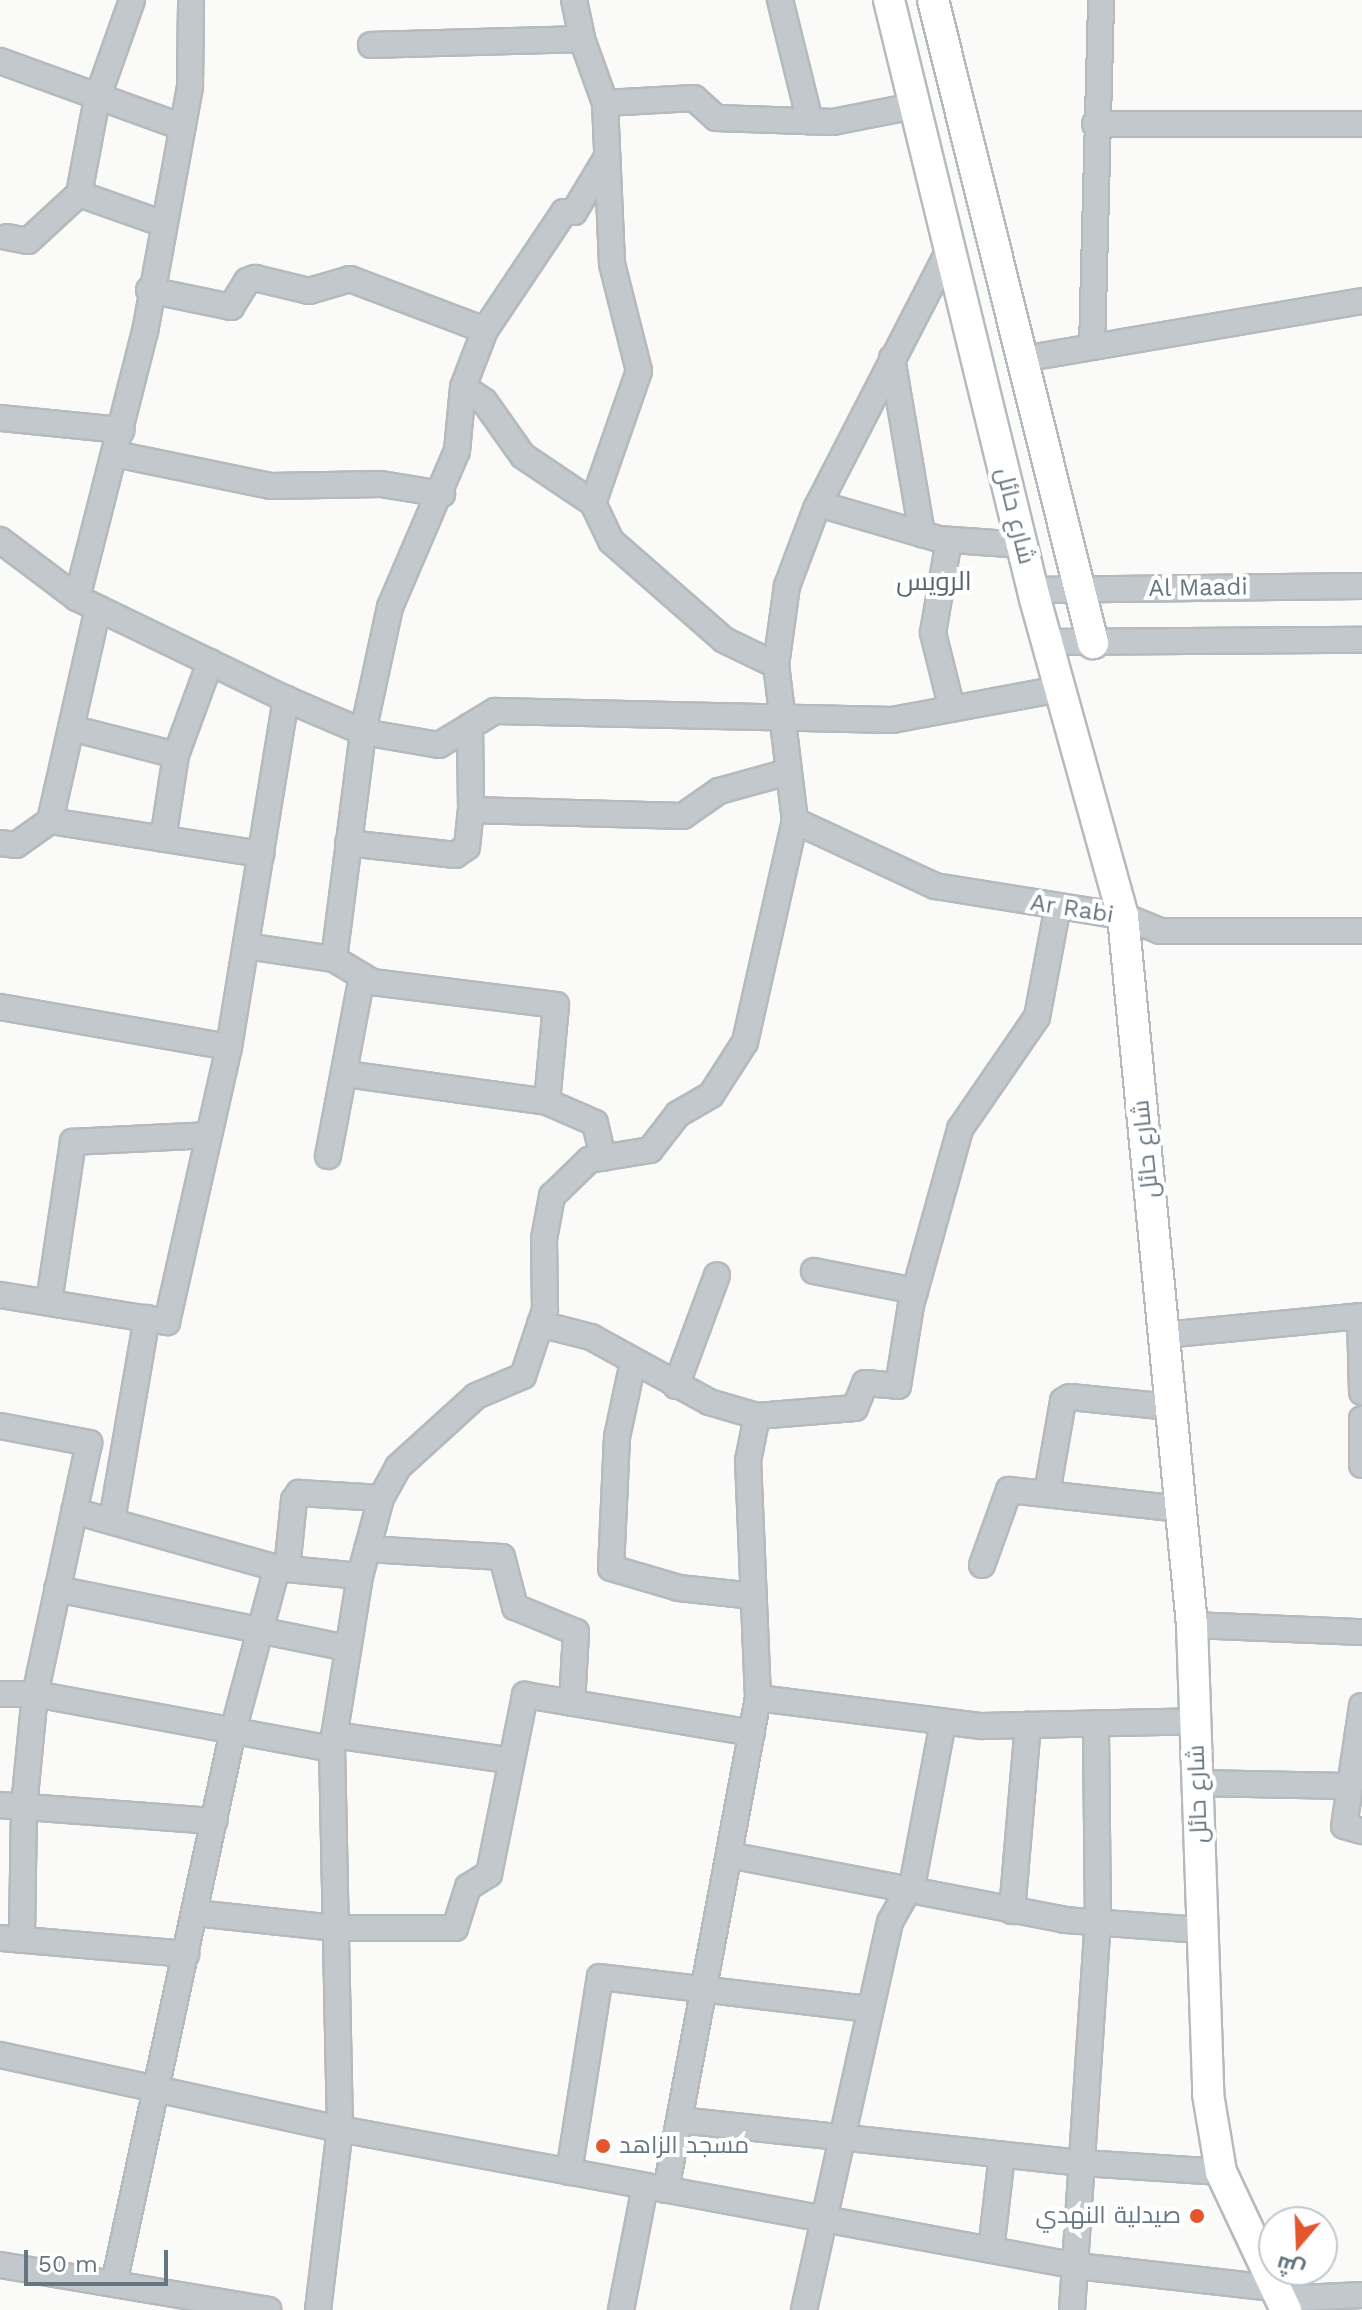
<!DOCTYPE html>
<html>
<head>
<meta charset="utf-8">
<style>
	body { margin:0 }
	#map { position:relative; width:1362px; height:2310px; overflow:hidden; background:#fafaf8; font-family:"Work Sans",Cairo,sans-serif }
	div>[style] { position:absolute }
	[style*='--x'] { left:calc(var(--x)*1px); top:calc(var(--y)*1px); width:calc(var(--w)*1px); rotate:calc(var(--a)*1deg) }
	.roads { filter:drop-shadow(2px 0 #b5babe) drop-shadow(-2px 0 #b5babe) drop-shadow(0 2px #b5babe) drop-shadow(0 -2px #b5babe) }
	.minor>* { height:24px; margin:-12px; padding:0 12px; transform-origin:12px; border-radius:12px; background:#c3c8cc }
	.major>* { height:30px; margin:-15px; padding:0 15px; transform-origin:15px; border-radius:15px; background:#fff }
	.dots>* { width:22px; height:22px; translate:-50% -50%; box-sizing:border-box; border:4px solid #fff; border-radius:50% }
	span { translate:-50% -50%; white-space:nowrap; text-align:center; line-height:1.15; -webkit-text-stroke:8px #fff; paint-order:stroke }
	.street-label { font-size:24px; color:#657683 }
	.poi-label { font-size:24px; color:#657683 }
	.left { translate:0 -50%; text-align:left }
	.right { translate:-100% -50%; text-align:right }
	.neighbourhood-label { font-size:26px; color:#57646e }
	.north { position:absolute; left:1258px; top:2206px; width:80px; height:80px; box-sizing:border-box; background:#fff; border:2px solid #c1c8cd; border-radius:50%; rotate:199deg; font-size:22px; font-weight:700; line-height:32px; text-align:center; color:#657683 }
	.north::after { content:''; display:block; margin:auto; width:28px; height:36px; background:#e4572e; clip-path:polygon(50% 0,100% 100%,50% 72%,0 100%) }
	.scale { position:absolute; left:24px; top:2250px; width:144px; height:36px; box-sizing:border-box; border:4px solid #657683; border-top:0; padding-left:10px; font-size:24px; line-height:28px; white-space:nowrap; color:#657683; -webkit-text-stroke:6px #fff; paint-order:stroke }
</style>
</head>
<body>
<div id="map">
	<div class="roads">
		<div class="minor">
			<i style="--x:574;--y:0;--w:40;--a:78"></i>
			<i style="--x:582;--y:39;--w:68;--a:70.2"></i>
			<i style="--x:605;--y:103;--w:161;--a:87.5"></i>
			<i style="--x:612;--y:264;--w:110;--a:75.8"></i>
			<i style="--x:639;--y:371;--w:140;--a:109.2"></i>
			<i style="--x:780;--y:0;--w:125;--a:76.1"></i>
			<i style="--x:371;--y:45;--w:211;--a:-1.6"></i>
			<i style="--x:0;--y:61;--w:194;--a:19.9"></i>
			<i style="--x:605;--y:103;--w:89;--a:-3.2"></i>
			<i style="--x:694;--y:98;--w:30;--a:42"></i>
			<i style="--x:716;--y:118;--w:117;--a:2"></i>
			<i style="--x:833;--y:122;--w:83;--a:-11.2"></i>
			<i style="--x:1095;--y:124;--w:267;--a:0"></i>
			<i style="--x:79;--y:194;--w:87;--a:19.5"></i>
			<i style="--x:7;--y:237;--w:21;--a:11"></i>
			<i style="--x:28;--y:241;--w:69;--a:-42.7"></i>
			<i style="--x:79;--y:194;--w:97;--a:-79.3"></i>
			<i style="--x:97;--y:99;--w:105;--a:-70.5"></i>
			<i style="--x:149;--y:290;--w:84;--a:11.7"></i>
			<i style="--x:231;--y:307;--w:31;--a:-58"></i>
			<i style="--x:247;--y:281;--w:9;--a:-21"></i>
			<i style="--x:255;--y:278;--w:56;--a:13.5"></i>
			<i style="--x:309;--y:291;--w:43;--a:-16.3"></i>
			<i style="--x:350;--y:279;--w:144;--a:20.7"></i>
			<i style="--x:1092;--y:347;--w:347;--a:-88.5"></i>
			<i style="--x:892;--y:358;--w:179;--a:80.3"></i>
			<i style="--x:1023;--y:359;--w:344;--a:-9.7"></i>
			<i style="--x:463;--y:387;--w:25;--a:34"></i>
			<i style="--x:484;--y:401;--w:67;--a:54.7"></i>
			<i style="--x:523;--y:456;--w:84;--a:33.9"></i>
			<i style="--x:593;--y:503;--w:42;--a:64.7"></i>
			<i style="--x:611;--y:541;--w:150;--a:41.2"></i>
			<i style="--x:724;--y:640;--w:58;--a:25.7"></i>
			<i style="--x:0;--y:418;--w:122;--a:5.7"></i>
			<i style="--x:115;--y:454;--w:159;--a:11.6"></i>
			<i style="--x:271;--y:486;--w:110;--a:-1"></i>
			<i style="--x:381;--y:484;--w:62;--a:9.3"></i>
			<i style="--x:819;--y:504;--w:125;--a:16.3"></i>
			<i style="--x:939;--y:539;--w:83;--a:4.1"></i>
			<i style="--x:0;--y:540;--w:96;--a:37"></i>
			<i style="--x:77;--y:598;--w:232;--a:25.8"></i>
			<i style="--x:286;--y:699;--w:84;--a:23.2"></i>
			<i style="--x:363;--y:732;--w:77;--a:9.7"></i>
			<i style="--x:439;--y:745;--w:66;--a:-31.3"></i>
			<i style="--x:495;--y:711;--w:397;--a:1.3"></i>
			<i style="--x:892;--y:720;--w:171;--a:-10.5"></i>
			<i style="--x:949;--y:540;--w:94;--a:99.8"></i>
			<i style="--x:933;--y:633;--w:78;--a:76"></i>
			<i style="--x:1033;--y:590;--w:329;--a:-0.7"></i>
			<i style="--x:77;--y:598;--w:275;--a:-75.7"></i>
			<i style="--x:145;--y:332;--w:250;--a:-79.6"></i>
			<i style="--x:190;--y:86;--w:86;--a:-89.3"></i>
			<i style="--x:1047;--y:642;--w:315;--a:-0.4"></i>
			<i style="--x:470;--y:726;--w:84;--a:89.3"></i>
			<i style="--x:471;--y:810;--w:212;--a:1.6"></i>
			<i style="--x:683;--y:816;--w:44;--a:-34.8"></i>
			<i style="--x:719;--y:791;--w:72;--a:-15.4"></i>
			<i style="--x:71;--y:728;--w:108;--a:14.4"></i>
			<i style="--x:50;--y:821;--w:214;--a:8.9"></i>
			<i style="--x:795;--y:821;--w:154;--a:24.9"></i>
			<i style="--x:935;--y:886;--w:190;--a:9.1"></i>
			<i style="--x:1123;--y:916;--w:40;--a:22"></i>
			<i style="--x:1160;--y:931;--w:202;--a:0"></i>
			<i style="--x:163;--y:839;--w:85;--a:-81.2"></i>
			<i style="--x:176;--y:755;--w:99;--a:-69.9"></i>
			<i style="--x:0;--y:843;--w:16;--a:7"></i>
			<i style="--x:16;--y:845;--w:42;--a:-35.2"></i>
			<i style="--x:50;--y:821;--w:218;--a:-77.3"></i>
			<i style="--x:348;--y:843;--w:108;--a:6.4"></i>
			<i style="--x:455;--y:855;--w:14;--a:-34"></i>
			<i style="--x:467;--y:847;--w:37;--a:-84"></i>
			<i style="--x:246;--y:946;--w:89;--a:8.4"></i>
			<i style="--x:334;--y:959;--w:229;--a:-82.7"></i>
			<i style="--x:363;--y:732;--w:128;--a:-77.8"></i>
			<i style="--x:390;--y:607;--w:170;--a:-66.8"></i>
			<i style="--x:457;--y:451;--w:64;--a:-84.6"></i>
			<i style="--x:463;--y:387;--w:61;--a:-68.9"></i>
			<i style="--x:485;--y:330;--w:142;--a:-56.2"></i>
			<i style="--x:564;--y:212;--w:10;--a:0"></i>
			<i style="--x:574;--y:212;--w:64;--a:-59"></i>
			<i style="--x:334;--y:959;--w:44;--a:31.2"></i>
			<i style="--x:372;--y:982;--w:185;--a:7.1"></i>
			<i style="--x:556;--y:1005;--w:97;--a:95.3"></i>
			<i style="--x:0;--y:1007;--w:232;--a:9.9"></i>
			<i style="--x:229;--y:1047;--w:353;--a:-80.7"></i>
			<i style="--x:346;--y:1074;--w:203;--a:7.9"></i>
			<i style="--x:547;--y:1102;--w:52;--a:23.6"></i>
			<i style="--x:595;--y:1123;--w:36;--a:77"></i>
			<i style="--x:328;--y:1156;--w:183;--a:-79.3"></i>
			<i style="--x:814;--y:1271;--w:103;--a:11.2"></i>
			<i style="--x:0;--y:1295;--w:169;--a:9.2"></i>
			<i style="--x:167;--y:1322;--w:282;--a:-77.3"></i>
			<i style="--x:49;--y:1302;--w:162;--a:-81.5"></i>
			<i style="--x:73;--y:1142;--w:136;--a:-2.9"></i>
			<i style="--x:1360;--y:1316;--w:76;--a:88.5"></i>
			<i style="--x:540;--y:1324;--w:53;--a:14.3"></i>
			<i style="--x:591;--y:1337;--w:135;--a:28.8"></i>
			<i style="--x:709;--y:1402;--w:50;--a:16.3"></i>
			<i style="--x:757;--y:1416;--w:98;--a:-4.7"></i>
			<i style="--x:855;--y:1408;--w:27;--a:-68"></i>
			<i style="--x:865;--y:1383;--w:33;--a:5"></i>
			<i style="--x:898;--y:1386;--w:82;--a:-80.9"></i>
			<i style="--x:911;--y:1305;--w:183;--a:-74.4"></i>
			<i style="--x:960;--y:1129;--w:136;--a:-55.5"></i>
			<i style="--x:1037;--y:1017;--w:113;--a:-79.3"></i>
			<i style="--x:1164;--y:1335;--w:199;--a:-5.5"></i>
			<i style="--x:633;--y:1362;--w:77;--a:102"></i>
			<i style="--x:617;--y:1437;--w:131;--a:92.6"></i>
			<i style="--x:611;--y:1568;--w:71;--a:16.4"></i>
			<i style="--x:679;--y:1588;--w:75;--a:6.1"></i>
			<i style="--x:676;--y:1386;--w:118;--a:-69.7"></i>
			<i style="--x:1362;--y:1419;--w:46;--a:90"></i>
			<i style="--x:0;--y:1426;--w:91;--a:10.8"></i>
			<i style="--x:89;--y:1443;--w:257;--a:102.1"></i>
			<i style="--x:35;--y:1694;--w:114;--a:95.6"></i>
			<i style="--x:24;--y:1807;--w:133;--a:90.9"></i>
			<i style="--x:1047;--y:1493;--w:93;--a:-80.1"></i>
			<i style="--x:1063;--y:1401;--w:8;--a:-30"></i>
			<i style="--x:1070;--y:1397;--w:101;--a:5.7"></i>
			<i style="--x:74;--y:1511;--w:211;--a:15.7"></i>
			<i style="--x:277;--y:1568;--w:83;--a:5.5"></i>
			<i style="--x:112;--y:1520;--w:205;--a:-80.2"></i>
			<i style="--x:367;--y:1549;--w:135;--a:3.4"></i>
			<i style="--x:502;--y:1557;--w:52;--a:75.4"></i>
			<i style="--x:515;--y:1607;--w:66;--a:22.3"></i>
			<i style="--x:576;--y:1632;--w:71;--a:93.2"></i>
			<i style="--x:982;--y:1565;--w:80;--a:-70.2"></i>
			<i style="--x:1009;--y:1490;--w:173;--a:6.3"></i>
			<i style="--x:287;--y:1569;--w:69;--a:-84.2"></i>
			<i style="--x:294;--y:1500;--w:9;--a:-54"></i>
			<i style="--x:299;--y:1493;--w:82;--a:3.5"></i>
			<i style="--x:57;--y:1589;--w:296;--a:11.5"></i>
			<i style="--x:1192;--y:1625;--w:170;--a:2.4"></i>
			<i style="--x:0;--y:1694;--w:35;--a:0"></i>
			<i style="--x:35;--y:1694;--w:302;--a:10.5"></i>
			<i style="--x:758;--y:1698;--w:225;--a:7.2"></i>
			<i style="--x:981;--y:1726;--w:214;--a:-1.3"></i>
			<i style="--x:1362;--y:1706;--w:121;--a:98.5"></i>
			<i style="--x:1344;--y:1826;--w:19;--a:16"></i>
			<i style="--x:334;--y:1735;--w:176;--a:8.2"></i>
			<i style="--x:1197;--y:1783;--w:149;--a:1.2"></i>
			<i style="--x:0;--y:1805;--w:215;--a:4.3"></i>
			<i style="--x:729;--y:1855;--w:342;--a:10.9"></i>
			<i style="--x:1065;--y:1920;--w:137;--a:4.2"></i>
			<i style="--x:1012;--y:1911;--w:187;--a:-85.1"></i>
			<i style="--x:195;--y:1913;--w:142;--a:6.1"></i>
			<i style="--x:336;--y:1928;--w:119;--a:0"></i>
			<i style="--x:455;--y:1928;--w:43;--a:-72.4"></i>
			<i style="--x:468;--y:1887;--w:25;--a:-32"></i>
			<i style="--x:489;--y:1874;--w:183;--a:-78.6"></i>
			<i style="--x:525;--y:1695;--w:230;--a:9.5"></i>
			<i style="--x:0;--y:1938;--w:187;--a:4.9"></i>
			<i style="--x:0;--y:2055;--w:348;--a:12.3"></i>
			<i style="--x:340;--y:2129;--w:750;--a:10.53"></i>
			<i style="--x:1077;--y:2266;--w:198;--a:6.4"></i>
			<i style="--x:679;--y:2120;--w:406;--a:6.1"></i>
			<i style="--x:1083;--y:2163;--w:138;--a:3.7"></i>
			<i style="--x:569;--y:2172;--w:197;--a:-81"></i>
			<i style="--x:600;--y:1977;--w:272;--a:6.8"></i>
			<i style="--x:666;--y:2190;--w:501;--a:-79.41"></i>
			<i style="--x:758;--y:1698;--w:237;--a:-92.4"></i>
			<i style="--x:748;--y:1461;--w:46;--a:-78.7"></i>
			<i style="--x:991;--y:2250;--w:96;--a:-83.4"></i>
			<i style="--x:0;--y:2265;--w:272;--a:9.5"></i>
			<i style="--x:114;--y:2284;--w:566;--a:-77.86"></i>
			<i style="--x:233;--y:1731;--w:169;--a:-74.9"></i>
			<i style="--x:1280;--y:2299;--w:82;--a:-2.8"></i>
			<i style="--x:318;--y:2310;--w:182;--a:-83.1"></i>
			<i style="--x:340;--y:2129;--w:380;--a:-91.2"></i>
			<i style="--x:332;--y:1749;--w:175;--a:-80.8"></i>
			<i style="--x:360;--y:1576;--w:81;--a:-74.9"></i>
			<i style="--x:381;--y:1498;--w:35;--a:-61"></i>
			<i style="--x:398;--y:1467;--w:105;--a:-42.3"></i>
			<i style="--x:476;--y:1396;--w:51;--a:-23.1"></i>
			<i style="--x:523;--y:1376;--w:70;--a:-71.6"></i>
			<i style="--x:545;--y:1310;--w:71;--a:-90.8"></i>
			<i style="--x:544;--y:1239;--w:44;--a:-79.5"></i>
			<i style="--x:552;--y:1196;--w:52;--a:-44.2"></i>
			<i style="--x:589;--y:1160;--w:62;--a:-9.3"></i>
			<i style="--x:650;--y:1150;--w:46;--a:-52.1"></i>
			<i style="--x:678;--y:1114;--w:38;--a:-30"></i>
			<i style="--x:711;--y:1095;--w:63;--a:-57.3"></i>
			<i style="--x:745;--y:1042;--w:227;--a:-77.3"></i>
			<i style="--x:795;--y:821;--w:157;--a:-96.9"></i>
			<i style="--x:776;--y:665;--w:80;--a:-82.1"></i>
			<i style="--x:787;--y:586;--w:82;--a:-69.4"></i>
			<i style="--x:816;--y:509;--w:291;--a:-62.8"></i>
			<i style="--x:621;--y:2310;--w:126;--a:-79"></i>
			<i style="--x:804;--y:2310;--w:397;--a:-77.5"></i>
			<i style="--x:890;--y:1922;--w:47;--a:-60.7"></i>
			<i style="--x:913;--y:1881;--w:162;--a:-79.3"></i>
			<i style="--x:1072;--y:2310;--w:389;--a:-86.2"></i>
			<i style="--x:1098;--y:1922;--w:199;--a:-90.6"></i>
		</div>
		<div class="major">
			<i style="--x:889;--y:0;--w:617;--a:76.3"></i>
			<i style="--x:1035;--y:599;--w:329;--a:74.5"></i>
			<i style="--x:1123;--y:916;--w:712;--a:84.44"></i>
			<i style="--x:1192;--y:1625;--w:469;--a:88"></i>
			<i style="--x:1208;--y:2094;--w:79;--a:80.5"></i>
			<i style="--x:1221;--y:2172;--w:153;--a:64.8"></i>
			<i style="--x:933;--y:0;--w:663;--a:76.03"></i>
		</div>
	</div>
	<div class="dots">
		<i style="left:603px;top:2146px;background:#e4572e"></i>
		<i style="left:1197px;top:2216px;background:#e4572e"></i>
	</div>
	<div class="street-label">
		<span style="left:1015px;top:516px;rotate:76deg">شارع حائل</span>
		<span style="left:1198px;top:588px;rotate:-1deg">Al Maadi</span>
		<span style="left:1072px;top:909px;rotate:9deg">Ar Rabi</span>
		<span style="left:1146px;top:1149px;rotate:-96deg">شارع حائل</span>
		<span style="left:1198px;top:1794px;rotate:-92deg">شارع حائل</span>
	</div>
	<div class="poi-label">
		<span class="left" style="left:619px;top:2146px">مسجد الزاهد</span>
		<span class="right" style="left:1181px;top:2216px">صيدلية النهدي</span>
	</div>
	<div class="neighbourhood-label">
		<span style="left:934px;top:582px">الرويس</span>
	</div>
	<div class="north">ش</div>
	<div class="scale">50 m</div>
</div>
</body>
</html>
